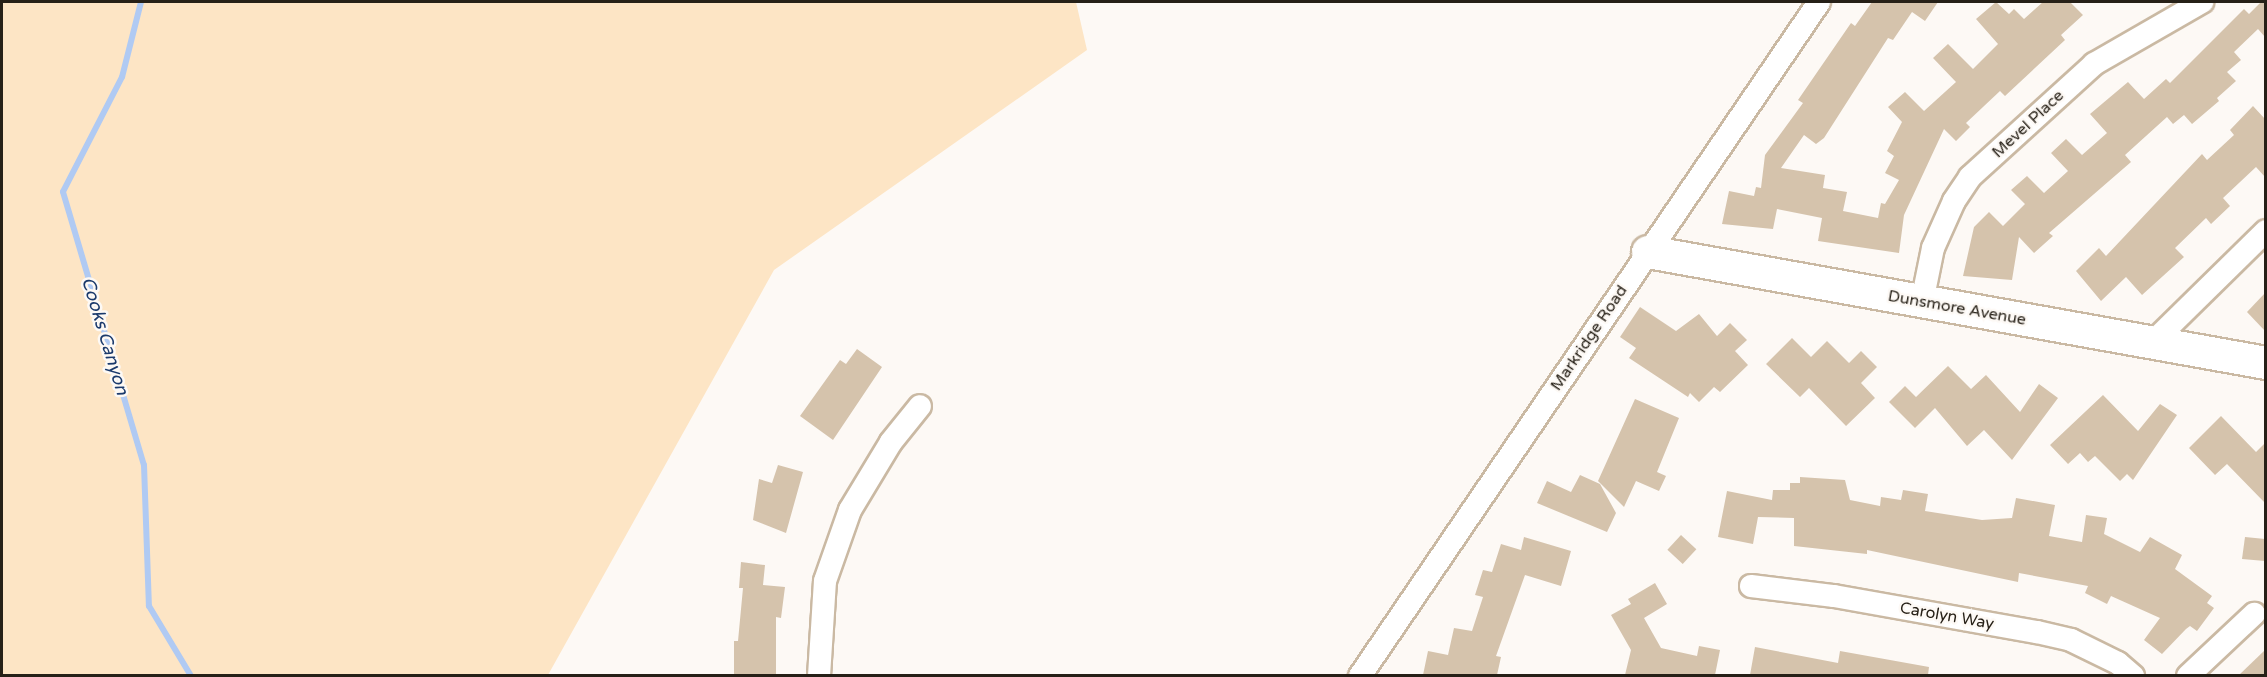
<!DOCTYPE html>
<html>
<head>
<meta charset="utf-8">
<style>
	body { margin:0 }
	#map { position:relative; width:2267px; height:677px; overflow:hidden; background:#fdf9f5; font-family:"Varela Round",sans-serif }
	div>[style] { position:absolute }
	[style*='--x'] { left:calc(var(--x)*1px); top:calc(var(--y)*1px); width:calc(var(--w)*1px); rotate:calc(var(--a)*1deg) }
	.green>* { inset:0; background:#fde5c5 }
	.stream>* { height:6px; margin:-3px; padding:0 3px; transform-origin:3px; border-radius:3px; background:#b0caf3 }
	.building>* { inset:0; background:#d5c3ac; transform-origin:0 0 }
	.roads { filter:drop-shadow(2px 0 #cab9a3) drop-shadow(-2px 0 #cab9a3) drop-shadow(0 2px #cab9a3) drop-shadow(0 -2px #cab9a3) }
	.street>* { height:22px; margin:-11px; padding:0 11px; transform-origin:11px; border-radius:11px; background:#fff }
	.secondary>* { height:32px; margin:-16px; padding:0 16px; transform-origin:16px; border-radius:16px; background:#fff }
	span { translate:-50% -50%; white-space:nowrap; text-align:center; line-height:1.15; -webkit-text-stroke:5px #fdf9f5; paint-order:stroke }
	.street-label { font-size:16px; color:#262017 }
	.water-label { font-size:18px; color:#1b3a6c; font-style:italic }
	.frame { position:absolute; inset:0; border:3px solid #262017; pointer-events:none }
</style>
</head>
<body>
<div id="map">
	<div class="green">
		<i style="clip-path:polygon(2px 2px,1076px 2px,1087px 50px,774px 270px,548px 675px,2px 676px)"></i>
	</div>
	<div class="stream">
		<i style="--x:141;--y:2;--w:77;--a:104.2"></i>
		<i style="--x:122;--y:77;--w:129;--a:117.2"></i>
		<i style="--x:63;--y:192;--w:285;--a:73.5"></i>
		<i style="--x:144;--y:465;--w:141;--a:88"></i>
		<i style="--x:149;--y:606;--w:82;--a:59"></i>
	</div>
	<div class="building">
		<i style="clip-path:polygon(1872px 2px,1938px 2px,1925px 21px,1912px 12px,1893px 40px,1888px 38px,1824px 138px,1816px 144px,1804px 135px,1781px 168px,1825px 175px,1823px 188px,1847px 192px,1843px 211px,1878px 218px,1881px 203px,1885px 204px,1899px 180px,1885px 173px,1894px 156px,1887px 151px,1902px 122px,1888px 107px,1905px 92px,1924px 111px,1956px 82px,1933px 58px,1948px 44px,1973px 69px,1998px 44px,1976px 19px,1996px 2px,2009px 14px,2014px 9px,2024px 19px,2043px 2px,2070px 2px,2083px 15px,2061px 35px,2065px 40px,2005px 96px,2000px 91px,1966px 123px,1970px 127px,1956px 141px,1944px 129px,1904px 215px,1899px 253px,1818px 241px,1822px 218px,1777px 209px,1773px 229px,1722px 224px,1729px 191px,1754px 196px,1756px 187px,1761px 188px,1765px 155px,1803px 103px,1798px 100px,1851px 23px,1855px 26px)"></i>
		<i style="clip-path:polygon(2261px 2px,2265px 2px,2265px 37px,2258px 29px,2234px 52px,2241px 60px,2227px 72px,2236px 81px,2217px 98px,2219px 101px,2192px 124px,2184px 115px,2173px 124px,2167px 117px,2125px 155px,2131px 162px,2049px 233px,2053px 236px,2034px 253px,2019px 237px,2012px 280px,1963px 276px,1974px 227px,1989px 212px,2003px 226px,2025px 204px,2011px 190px,2027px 176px,2044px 193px,2068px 171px,2051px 153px,2066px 139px,2082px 155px,2107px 133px,2090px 114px,2128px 82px,2144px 99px,2166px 79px,2170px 83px,2244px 9px,2249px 14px)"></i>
		<i style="clip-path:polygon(2253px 106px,2265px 119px,2265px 177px,2256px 167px,2223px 198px,2230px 206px,2211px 224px,2206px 218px,2175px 248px,2184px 257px,2142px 295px,2126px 277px,2101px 301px,2076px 271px,2099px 248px,2106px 256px,2202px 154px,2207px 160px,2234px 135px,2230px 130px)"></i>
		<i style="clip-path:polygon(2265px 293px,2265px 331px,2247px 312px)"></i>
		<i style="clip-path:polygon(1640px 307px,1676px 331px,1699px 314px,1717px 336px,1730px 323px,1747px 340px,1735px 351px,1748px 365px,1720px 392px,1714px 387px,1699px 402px,1690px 393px,1688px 397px,1629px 358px,1636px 348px,1620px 337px)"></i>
		<i style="clip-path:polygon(1792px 338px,1811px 357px,1827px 341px,1849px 363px,1861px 351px,1877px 367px,1861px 383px,1875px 398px,1846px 426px,1809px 388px,1800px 397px,1766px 364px)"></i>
		<i style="clip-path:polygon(857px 349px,882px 367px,833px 440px,800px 416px,840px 360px,846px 364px)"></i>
		<i style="clip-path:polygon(1948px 366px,1971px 389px,1986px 375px,2020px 412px,2039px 384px,2058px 398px,2012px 460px,1984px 430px,1967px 446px,1935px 408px,1915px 428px,1889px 402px,1905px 386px,1916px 397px)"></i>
		<i style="clip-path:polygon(2103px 395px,2138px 431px,2160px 404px,2177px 415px,2133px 480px,2127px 474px,2120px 481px,2095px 456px,2088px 462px,2080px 453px,2068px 464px,2050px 445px)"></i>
		<i style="clip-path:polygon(1635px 399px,1679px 418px,1657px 472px,1666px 476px,1659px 491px,1636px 481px,1624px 507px,1598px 481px)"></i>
		<i style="clip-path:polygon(2221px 416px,2256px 452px,2265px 443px,2265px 503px,2227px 464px,2215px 475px,2189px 448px)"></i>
		<i style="clip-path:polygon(778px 465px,803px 472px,786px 533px,753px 520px,759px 479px,772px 483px)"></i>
		<i style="clip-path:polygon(1580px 475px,1600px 484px,1616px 513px,1607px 532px,1537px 503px,1547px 481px,1571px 492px)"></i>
		<i style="clip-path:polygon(1800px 477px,1845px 480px,1850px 500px,1880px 506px,1881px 497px,1901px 500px,1903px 490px,1928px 494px,1925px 511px,1982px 520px,2012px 518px,2016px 498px,2055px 505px,2049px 536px,2082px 542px,2086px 515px,2107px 518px,2104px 534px,2140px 552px,2150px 537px,2182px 555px,2175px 569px,2212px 596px,2207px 603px,2214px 608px,2197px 631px,2190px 626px,2186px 629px,2162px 654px,2144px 640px,2160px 618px,2111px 596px,2107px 604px,2085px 593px,2088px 586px,2019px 573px,2018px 582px,1867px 550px,1867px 554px,1794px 546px,1794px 518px,1758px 517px,1753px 544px,1718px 537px,1727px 491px,1772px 500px,1773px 490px,1790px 490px,1790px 483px,1800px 483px)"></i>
		<i style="left:1681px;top:535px;width:21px;height:20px;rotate:43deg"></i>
		<i style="clip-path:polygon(1524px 537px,1571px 551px,1561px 586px,1525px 575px,1496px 656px,1501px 657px,1497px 675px,1423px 675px,1428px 651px,1448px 655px,1454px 628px,1472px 631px,1483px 597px,1475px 595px,1483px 570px,1492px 572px,1501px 544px,1521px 550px)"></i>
		<i style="clip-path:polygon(2245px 537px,2265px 539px,2265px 561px,2242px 559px)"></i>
		<i style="clip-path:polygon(741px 562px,765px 565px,763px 585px,785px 587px,781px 618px,776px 617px,776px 675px,734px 675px,734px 641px,738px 641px,743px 588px,739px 588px)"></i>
		<i style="clip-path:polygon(1655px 583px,1667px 604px,1644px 618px,1661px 648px,1697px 656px,1699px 646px,1720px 650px,1715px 675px,1625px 675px,1631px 650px,1611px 615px,1631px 604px,1628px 599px)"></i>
		<i style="clip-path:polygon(1755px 647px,1838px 663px,1840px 651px,1929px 667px,1928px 675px,1750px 675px)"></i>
		<i style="clip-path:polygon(2265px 650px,2265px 675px,2239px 675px)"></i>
	</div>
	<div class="roads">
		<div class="street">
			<i style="--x:1922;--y:302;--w:55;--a:-78.5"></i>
			<i style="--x:1933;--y:248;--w:51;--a:-65.9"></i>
			<i style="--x:1954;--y:201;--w:29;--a:-56"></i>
			<i style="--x:1970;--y:177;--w:168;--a:-42.3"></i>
			<i style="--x:2094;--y:64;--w:125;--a:-29.9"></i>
			<i style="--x:2153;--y:342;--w:158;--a:-44.5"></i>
			<i style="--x:1751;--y:586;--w:84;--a:6.9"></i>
			<i style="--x:1834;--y:596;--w:206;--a:10.1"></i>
			<i style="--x:2037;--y:632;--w:35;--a:13"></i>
			<i style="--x:2071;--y:640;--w:52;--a:26.1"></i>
			<i style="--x:2118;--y:663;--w:20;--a:41"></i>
			<i style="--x:819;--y:676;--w:95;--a:-86.4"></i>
			<i style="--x:825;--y:581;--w:75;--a:-70.6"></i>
			<i style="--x:850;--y:510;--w:79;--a:-58.9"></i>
			<i style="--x:891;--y:442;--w:46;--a:-51.1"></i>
			<i style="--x:1360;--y:676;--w:815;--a:-55.74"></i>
			<i style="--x:2188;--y:676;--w:91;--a:-43.2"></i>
		</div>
		<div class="secondary">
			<i style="--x:1648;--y:252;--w:628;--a:10.18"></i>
		</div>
	</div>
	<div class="street-label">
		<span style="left:2028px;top:124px;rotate:-43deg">Mevel Place</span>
		<span style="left:1957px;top:308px;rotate:10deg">Dunsmore Avenue</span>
		<span style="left:1589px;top:338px;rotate:-56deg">Markridge Road</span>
		<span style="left:1947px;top:616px;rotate:10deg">Carolyn Way</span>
	</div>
	<div class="water-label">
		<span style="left:105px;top:336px;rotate:73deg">Cooks Canyon</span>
	</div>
	<div class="frame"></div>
</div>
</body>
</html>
